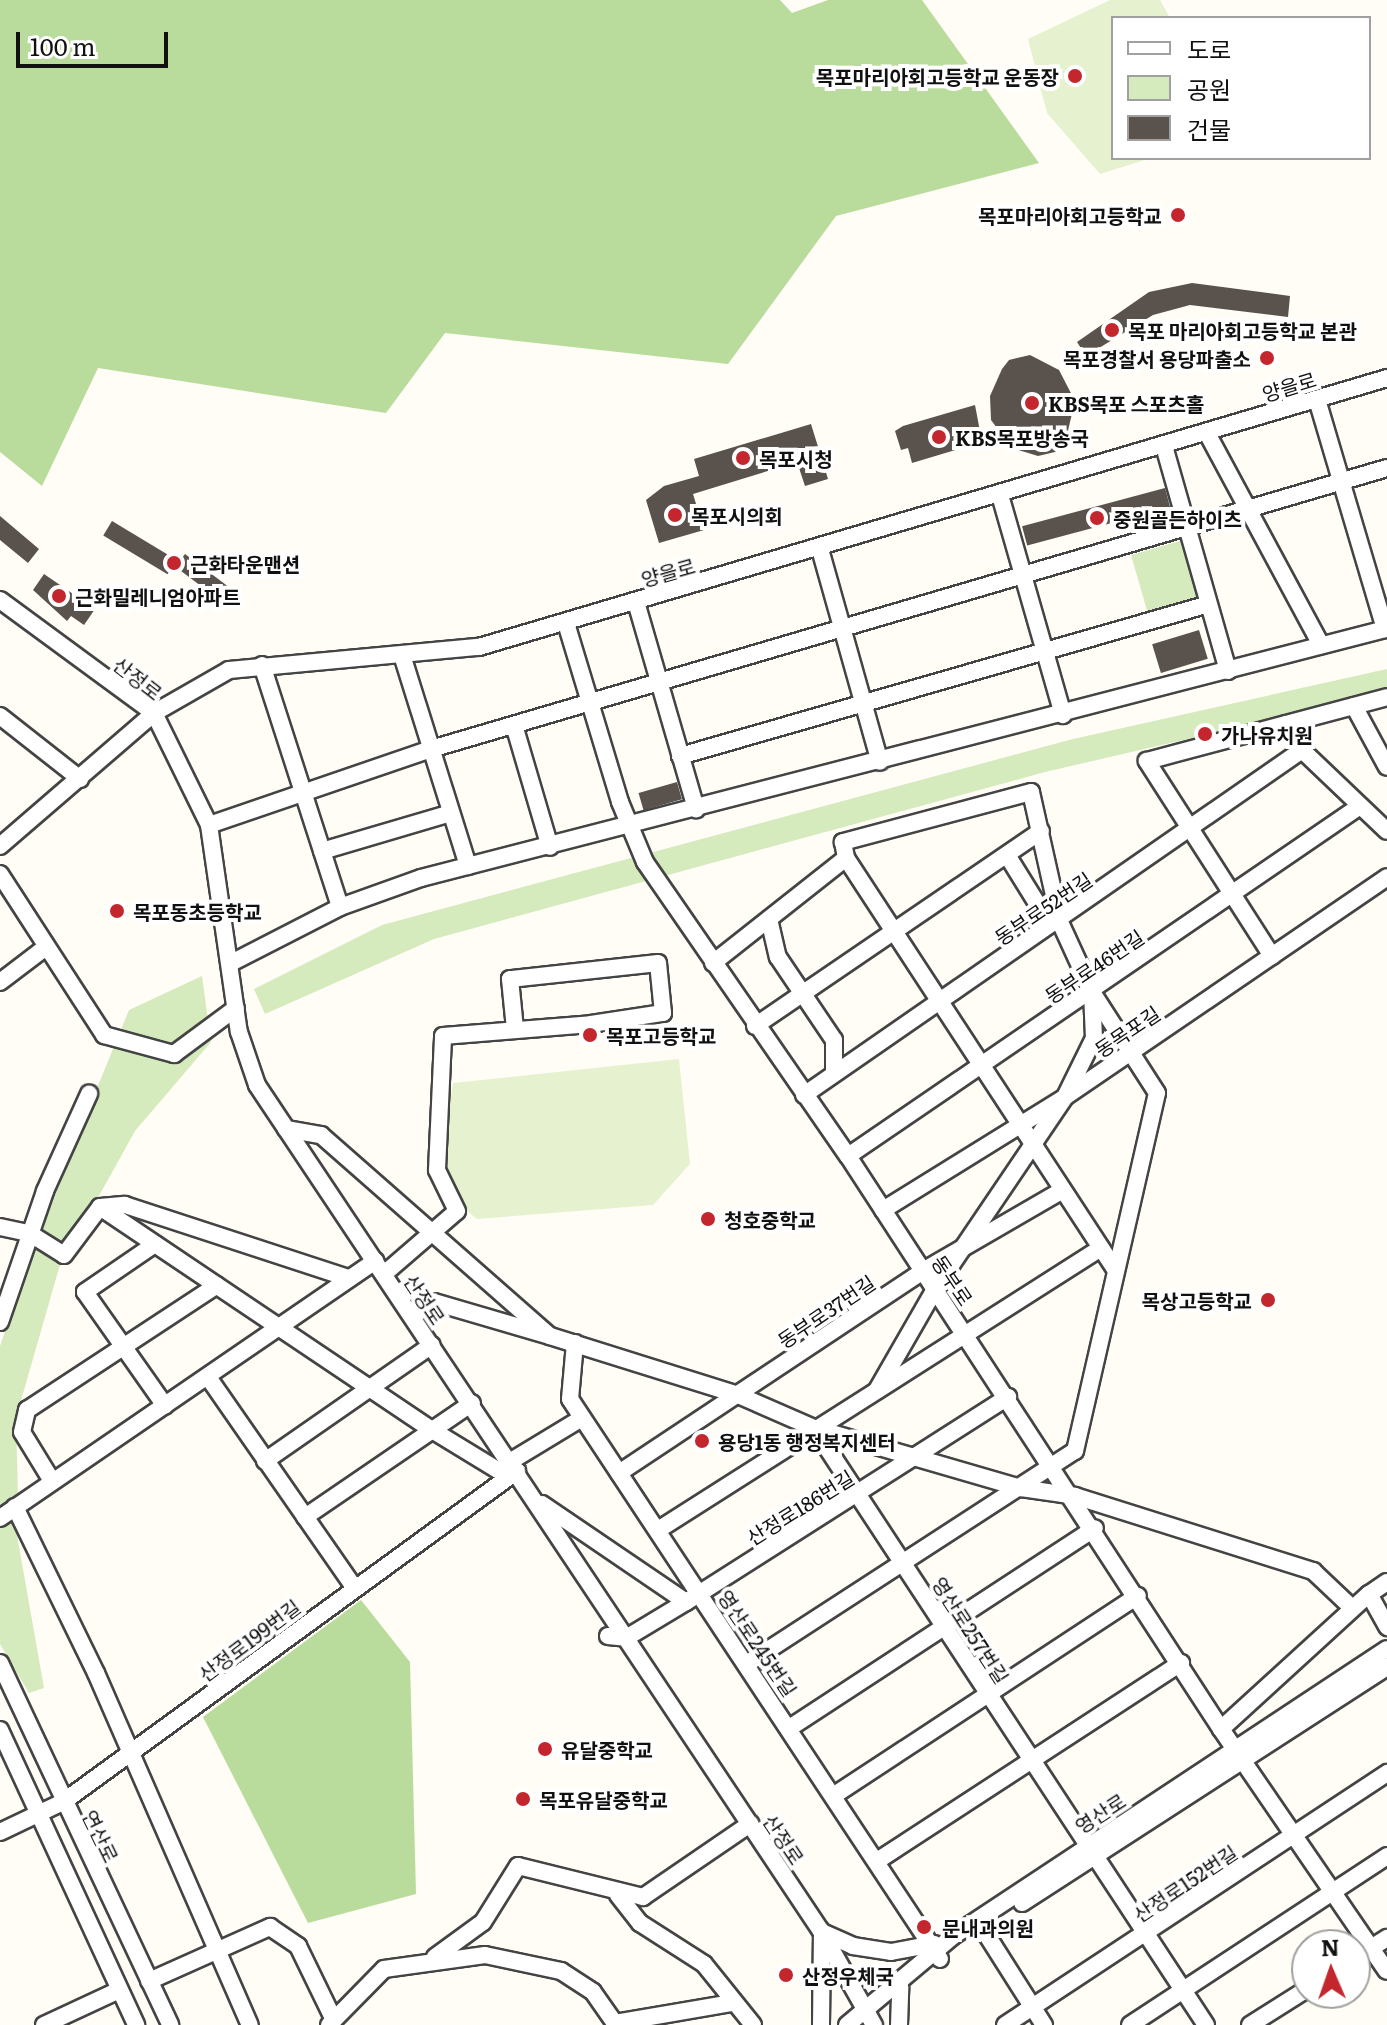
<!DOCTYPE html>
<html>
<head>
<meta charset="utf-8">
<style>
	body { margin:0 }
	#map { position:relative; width:1387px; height:2025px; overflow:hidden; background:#fffdf5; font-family:Literata,"Noto Sans KR",serif }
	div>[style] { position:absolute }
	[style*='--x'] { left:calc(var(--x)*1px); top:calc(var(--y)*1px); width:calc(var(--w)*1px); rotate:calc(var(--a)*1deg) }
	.green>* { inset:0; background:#d5ebbd }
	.forest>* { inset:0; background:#b9dc9c }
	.pitch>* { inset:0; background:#e6f2cf }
	.building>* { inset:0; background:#5a524d; transform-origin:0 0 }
	.roads { filter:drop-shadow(2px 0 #444) drop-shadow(-2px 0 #444) drop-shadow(0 2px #444) drop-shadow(0 -2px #444) }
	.minor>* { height:16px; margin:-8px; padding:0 8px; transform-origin:8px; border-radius:8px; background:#fff }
	.dots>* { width:22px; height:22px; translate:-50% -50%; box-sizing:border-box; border:4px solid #fff; border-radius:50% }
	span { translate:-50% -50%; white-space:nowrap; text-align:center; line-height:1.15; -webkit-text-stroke:8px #fff; paint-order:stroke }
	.poi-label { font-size:20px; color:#111; font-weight:700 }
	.right { translate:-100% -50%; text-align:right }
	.left { translate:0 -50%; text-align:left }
	.street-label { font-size:20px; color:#111 }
	.legend { position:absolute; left:1111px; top:16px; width:260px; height:144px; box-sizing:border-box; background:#fff; border:2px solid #a0a0a0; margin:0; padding:10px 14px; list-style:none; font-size:24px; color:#111 }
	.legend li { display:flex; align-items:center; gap:16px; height:40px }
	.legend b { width:40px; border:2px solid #a0a0a0 }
	.north { position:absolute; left:1291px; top:1929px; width:80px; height:80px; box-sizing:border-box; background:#fff; border:2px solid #a0a0a0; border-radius:50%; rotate:358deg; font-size:22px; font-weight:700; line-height:32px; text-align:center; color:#111 }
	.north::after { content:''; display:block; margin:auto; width:28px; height:36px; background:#c4262e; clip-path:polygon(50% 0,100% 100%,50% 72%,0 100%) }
	.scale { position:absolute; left:16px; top:32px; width:152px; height:36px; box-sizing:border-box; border:4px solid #111; border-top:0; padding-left:10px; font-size:24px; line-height:28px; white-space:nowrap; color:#111; -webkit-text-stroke:6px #fff; paint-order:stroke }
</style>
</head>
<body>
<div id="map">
	<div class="green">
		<i style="clip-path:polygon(1180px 541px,1199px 592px,1195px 600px,1148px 614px,1131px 555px)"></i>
		<i style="clip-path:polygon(1387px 669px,1387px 693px,1045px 772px,434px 939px,265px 1014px,254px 989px,382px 925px,1073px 739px)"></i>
		<i style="clip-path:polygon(202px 976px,211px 1042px,135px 1131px,59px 1268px,16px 1418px,18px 1495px,0 1506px,0 1346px,42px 1222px,129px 1010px)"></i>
		<i style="clip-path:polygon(14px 1518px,44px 1688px,29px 1693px,0 1644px,0 1528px)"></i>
	</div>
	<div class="forest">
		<i style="clip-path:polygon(0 0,780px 0,792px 13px,828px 0,922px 0,1039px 163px,836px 216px,728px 364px,445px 333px,386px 413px,98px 368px,42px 486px,0 452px)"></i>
		<i style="clip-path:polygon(361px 1600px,410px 1662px,416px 1894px,308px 1923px,203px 1717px)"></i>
	</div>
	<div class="pitch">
		<i style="clip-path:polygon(1110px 0,1160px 0,1170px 18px,1113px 18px,1113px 158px,1151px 158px,1100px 174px,1047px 113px,1028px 39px)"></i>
		<i style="clip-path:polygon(679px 1059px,690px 1164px,653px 1205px,477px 1219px,456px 1202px,442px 1161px,453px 1083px)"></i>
	</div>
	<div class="building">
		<i style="clip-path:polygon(1192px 283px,1290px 296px,1288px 317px,1190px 305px,1153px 315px,1086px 356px,1077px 342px,1149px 292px)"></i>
		<i style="clip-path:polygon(1030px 355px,1059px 370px,1075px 401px,1066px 439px,1055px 452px,1038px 456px,1012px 448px,991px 420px,990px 396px,1002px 369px,1009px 360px)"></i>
		<i style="clip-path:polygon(975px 405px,982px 442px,912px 463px,908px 448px,901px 450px,895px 431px,903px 426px)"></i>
		<i style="clip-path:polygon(811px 424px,828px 479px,805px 486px,797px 462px,693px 494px,704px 530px,659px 543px,646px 500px,664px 486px,699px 476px,694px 459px)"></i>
		<i style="left:1165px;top:488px;width:20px;height:148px;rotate:75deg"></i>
		<i style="clip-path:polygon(0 516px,39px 549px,28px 563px,0 540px)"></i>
		<i style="left:112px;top:521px;width:75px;height:17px;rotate:31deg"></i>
		<i style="left:185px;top:554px;width:59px;height:16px;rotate:37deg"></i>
		<i style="clip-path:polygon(44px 574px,95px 609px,84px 625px,71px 616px,67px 621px,33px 590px)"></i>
		<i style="left:1199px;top:630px;width:30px;height:49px;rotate:73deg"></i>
		<i style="left:677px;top:782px;width:18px;height:40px;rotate:74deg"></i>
	</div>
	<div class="roads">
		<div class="minor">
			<i style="--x:1207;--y:433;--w:241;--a:61.7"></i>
			<i style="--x:1164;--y:446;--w:234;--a:74.1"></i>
			<i style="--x:1000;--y:495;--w:229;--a:74"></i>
			<i style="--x:820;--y:549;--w:221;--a:74.3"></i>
			<i style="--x:0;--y:600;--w:191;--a:36.3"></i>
			<i style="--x:154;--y:713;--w:125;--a:63.8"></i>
			<i style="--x:209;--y:825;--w:209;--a:81.8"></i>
			<i style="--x:239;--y:1032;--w:56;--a:71.2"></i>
			<i style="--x:257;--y:1085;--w:1017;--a:56.31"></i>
			<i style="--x:821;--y:1931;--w:108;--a:60.6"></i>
			<i style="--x:636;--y:602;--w:216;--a:73.8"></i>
			<i style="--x:566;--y:623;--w:187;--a:73.2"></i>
			<i style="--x:620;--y:802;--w:65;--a:67.4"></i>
			<i style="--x:645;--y:862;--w:357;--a:55.4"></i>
			<i style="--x:848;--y:1156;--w:684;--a:56.94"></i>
			<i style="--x:1221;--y:1729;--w:293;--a:55.6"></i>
			<i style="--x:402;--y:655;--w:221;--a:72.6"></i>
			<i style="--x:262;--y:665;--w:254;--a:72.1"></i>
			<i style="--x:1354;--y:706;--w:69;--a:61.6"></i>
			<i style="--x:0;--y:716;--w:102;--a:38.2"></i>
			<i style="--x:1286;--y:724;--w:31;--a:58"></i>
			<i style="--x:1302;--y:750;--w:117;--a:43.6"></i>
			<i style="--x:514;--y:725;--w:127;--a:73.6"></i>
			<i style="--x:680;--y:756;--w:550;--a:-16.03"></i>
			<i style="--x:209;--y:825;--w:235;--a:-18.9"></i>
			<i style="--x:431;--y:749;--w:996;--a:-16.38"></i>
			<i style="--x:0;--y:846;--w:203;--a:-40.8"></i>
			<i style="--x:154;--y:713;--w:86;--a:-29.8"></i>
			<i style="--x:229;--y:670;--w:251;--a:-5.3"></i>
			<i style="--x:479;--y:647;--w:947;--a:-16.5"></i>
			<i style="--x:322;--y:851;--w:134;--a:-16.4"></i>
			<i style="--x:0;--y:874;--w:192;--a:57.1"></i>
			<i style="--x:104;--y:1035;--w:73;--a:15.2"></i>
			<i style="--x:174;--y:1054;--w:77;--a:-36.6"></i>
			<i style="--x:769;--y:919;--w:39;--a:77"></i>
			<i style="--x:778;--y:957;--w:100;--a:56"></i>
			<i style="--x:834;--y:1040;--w:33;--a:90"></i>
			<i style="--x:1060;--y:922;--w:133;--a:-102.6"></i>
			<i style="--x:1031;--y:792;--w:195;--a:165.1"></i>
			<i style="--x:843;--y:842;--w:16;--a:79"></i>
			<i style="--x:846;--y:858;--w:493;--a:56.8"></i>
			<i style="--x:1272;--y:956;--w:232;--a:-122.7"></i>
			<i style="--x:1147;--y:761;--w:248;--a:-14.9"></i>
			<i style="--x:231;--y:963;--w:123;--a:-27.2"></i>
			<i style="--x:340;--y:907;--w:86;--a:-19.7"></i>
			<i style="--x:421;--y:878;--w:996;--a:-14.48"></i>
			<i style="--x:1385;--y:629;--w:240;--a:-106.5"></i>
			<i style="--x:713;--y:963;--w:169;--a:-38.3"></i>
			<i style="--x:0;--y:982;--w:58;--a:-37.3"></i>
			<i style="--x:755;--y:1026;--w:346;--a:-34.3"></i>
			<i style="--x:804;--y:1095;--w:606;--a:-34.71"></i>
			<i style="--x:286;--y:1129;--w:36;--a:10"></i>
			<i style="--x:321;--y:1135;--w:305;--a:41.3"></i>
			<i style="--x:550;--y:1336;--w:197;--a:17.4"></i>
			<i style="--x:738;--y:1395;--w:83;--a:23.5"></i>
			<i style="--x:814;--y:1428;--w:216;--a:16.2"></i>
			<i style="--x:1021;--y:1488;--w:55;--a:8.4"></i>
			<i style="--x:1075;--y:1496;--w:250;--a:17.5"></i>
			<i style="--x:1313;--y:1571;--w:51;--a:43.4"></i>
			<i style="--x:848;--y:1156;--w:620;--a:-34.36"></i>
			<i style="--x:100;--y:1207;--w:400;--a:33.9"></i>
			<i style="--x:432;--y:1430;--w:84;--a:31.4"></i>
			<i style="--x:504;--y:1474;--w:12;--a:-14"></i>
			<i style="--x:100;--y:1207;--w:25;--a:-5"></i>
			<i style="--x:125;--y:1205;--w:236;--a:18.1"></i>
			<i style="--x:883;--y:1210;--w:214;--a:-31.8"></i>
			<i style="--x:1065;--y:1097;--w:390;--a:-34.3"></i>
			<i style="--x:0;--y:1227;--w:30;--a:12"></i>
			<i style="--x:29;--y:1233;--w:41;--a:32.2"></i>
			<i style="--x:64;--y:1255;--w:60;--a:-53.1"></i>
			<i style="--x:155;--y:1244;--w:85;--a:145.6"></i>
			<i style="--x:85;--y:1292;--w:139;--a:54.9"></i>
			<i style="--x:384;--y:1274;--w:96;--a:-40.8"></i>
			<i style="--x:457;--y:1211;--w:46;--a:-116"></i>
			<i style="--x:437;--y:1170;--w:134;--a:-87.4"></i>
			<i style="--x:443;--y:1036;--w:148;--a:-4.6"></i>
			<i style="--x:591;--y:1024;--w:73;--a:-8.7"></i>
			<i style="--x:663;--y:1013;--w:50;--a:-95.7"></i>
			<i style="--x:658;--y:963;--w:149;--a:173.8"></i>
			<i style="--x:510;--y:979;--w:50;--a:84.3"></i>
			<i style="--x:412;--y:1316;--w:26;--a:-32"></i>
			<i style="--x:434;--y:1302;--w:121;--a:16.3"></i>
			<i style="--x:0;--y:1322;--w:139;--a:-71"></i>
			<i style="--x:45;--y:1191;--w:107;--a:-65.6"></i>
			<i style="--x:575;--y:1343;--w:56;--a:95.1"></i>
			<i style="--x:570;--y:1399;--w:671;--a:56.55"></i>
			<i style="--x:208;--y:1377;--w:256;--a:55.2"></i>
			<i style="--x:877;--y:1390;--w:116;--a:-60.1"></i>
			<i style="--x:935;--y:1289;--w:232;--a:-55.9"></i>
			<i style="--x:1065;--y:1097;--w:66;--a:-63.8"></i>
			<i style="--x:1094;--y:1038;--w:46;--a:-92.5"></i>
			<i style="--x:814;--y:1428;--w:714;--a:56.71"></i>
			<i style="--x:265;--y:1461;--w:203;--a:-34.8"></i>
			<i style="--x:511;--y:1461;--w:83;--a:-31.2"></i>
			<i style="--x:619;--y:1473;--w:365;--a:-33.6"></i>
			<i style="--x:923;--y:1271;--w:160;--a:-30.1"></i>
			<i style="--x:52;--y:1481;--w:57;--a:-121.5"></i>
			<i style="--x:22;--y:1432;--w:23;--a:-77"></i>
			<i style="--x:27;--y:1410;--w:227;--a:-33.3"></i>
			<i style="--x:542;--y:1504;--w:174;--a:34.2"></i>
			<i style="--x:15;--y:1507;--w:185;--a:64"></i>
			<i style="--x:96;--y:1673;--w:384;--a:66.4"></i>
			<i style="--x:305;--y:1517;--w:202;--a:-34.3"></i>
			<i style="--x:0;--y:1518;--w:455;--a:-34.4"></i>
			<i style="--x:658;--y:1530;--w:525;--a:-32.48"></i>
			<i style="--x:1387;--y:1582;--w:22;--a:146"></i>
			<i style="--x:1369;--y:1594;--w:38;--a:61"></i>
			<i style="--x:608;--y:1636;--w:18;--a:6"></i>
			<i style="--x:626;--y:1638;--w:70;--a:-31"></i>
			<i style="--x:686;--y:1602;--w:382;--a:-32.5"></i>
			<i style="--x:0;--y:1663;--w:400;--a:64.8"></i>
			<i style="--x:748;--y:1663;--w:390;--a:-33"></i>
			<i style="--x:1075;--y:1451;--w:367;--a:-77.1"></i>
			<i style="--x:1157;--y:1093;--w:120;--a:-122.8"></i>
			<i style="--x:1092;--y:992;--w:77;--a:-114.6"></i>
			<i style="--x:1060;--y:922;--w:19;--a:-152"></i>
			<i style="--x:1043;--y:913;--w:68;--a:-121.8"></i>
			<i style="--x:791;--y:1727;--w:363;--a:-33.2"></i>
			<i style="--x:1221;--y:1729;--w:200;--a:-42.4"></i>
			<i style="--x:0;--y:1730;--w:325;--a:65.2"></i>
			<i style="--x:836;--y:1794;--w:361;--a:-33.3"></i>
			<i style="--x:0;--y:1832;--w:70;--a:-25.5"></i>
			<i style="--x:63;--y:1802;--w:562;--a:-36.09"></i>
			<i style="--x:877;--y:1861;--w:363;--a:-33.1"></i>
			<i style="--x:618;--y:1895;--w:36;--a:52"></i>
			<i style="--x:640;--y:1923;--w:76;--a:32.6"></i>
			<i style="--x:704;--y:1964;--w:78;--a:51.2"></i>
			<i style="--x:1022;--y:1903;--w:435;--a:-32.9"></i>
			<i style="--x:983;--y:1929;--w:114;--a:57.6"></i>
			<i style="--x:822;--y:1932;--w:34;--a:24"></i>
			<i style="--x:853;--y:1946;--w:38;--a:9"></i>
			<i style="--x:891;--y:1952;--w:44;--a:-10.5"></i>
			<i style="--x:435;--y:1957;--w:59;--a:-36.1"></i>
			<i style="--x:483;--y:1922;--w:66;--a:-58"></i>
			<i style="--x:518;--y:1866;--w:129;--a:13.9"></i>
			<i style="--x:643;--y:1897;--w:130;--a:-34.3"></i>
			<i style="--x:1355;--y:1958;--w:38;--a:-32"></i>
			<i style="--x:149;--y:1981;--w:133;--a:-24.1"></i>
			<i style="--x:270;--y:1927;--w:34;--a:34"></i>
			<i style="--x:298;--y:1946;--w:82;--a:64.1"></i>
			<i style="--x:44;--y:2025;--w:83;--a:-25"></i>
			<i style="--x:329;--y:2025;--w:78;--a:-45.5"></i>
			<i style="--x:384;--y:1969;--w:102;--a:-7.9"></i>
			<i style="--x:485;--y:1955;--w:78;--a:11.9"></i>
			<i style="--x:561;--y:1971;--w:38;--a:33"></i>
			<i style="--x:593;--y:1992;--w:38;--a:55"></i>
			<i style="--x:615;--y:2023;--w:119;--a:-9.7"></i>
			<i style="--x:821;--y:2025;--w:89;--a:-89.4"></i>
			<i style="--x:847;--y:2025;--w:138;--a:-40"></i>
			<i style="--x:953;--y:1936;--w:520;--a:-33.48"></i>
			<i style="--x:899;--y:2025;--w:38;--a:-88"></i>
			<i style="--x:1005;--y:2025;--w:458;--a:-33.4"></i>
			<i style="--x:1130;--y:2025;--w:308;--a:-33.3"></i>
			<i style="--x:1250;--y:2025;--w:67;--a:-32.3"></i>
		</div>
	</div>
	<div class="dots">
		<i style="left:1075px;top:76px;background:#c4262e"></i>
		<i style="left:1178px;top:215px;background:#c4262e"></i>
		<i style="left:1112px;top:330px;background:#c4262e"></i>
		<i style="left:1267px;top:358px;background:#c4262e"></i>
		<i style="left:1032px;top:403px;background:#c4262e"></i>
		<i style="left:939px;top:437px;background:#c4262e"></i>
		<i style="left:743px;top:458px;background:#c4262e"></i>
		<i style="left:675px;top:515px;background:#c4262e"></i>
		<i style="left:1097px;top:518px;background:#c4262e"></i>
		<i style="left:174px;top:563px;background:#c4262e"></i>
		<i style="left:59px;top:596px;background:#c4262e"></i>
		<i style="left:1205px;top:734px;background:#c4262e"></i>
		<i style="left:117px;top:911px;background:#c4262e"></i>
		<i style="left:590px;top:1035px;background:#c4262e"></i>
		<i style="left:708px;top:1219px;background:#c4262e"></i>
		<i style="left:1268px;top:1300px;background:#c4262e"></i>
		<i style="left:702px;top:1441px;background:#c4262e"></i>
		<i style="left:545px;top:1749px;background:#c4262e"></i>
		<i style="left:523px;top:1799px;background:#c4262e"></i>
		<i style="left:924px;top:1927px;background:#c4262e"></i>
		<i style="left:786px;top:1975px;background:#c4262e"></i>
	</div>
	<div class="poi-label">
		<span class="right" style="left:1059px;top:76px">목포마리아회고등학교 운동장</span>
		<span class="right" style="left:1162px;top:215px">목포마리아회고등학교</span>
		<span class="left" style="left:1128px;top:330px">목포 마리아회고등학교 본관</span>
		<span class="right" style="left:1251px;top:358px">목포경찰서 용당파출소</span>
		<span class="left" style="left:1048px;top:403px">KBS목포 스포츠홀</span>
		<span class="left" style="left:955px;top:437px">KBS목포방송국</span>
		<span class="left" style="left:759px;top:458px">목포시청</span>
		<span class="left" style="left:691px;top:515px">목포시의회</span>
		<span class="left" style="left:1113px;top:518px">중원골든하이츠</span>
		<span class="left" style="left:190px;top:563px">근화타운맨션</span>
		<span class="left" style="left:75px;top:596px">근화밀레니엄아파트</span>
		<span class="left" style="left:1221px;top:734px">가나유치원</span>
		<span class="left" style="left:133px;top:911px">목포동초등학교</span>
		<span class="left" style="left:606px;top:1035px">목포고등학교</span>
		<span class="left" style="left:724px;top:1219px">청호중학교</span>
		<span class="right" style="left:1252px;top:1300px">목상고등학교</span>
		<span class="left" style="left:718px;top:1441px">용당1동 행정복지센터</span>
		<span class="left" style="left:561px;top:1749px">유달중학교</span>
		<span class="left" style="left:539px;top:1799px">목포유달중학교</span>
		<span class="left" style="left:942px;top:1927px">문내과의원</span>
		<span class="left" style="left:802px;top:1975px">산정우체국</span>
	</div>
	<div class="street-label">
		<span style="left:1289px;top:386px;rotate:-17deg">양을로</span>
		<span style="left:668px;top:572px;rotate:-16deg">양을로</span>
		<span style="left:138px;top:678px;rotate:38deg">산정로</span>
		<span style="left:1043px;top:908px;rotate:-34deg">동부로52번길</span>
		<span style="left:1094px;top:966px;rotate:-34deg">동부로46번길</span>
		<span style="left:1127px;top:1031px;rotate:-34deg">동목포길</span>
		<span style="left:953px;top:1280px;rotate:56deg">동부로</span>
		<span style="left:425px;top:1299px;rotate:56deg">산정로</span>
		<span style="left:826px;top:1311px;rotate:-34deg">동부로37번길</span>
		<span style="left:800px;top:1507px;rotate:-32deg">산정로186번길</span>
		<span style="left:971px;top:1630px;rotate:57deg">영산로257번길</span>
		<span style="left:249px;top:1640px;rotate:-37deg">산정로199번길</span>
		<span style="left:758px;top:1643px;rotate:56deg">영산로245번길</span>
		<span style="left:1100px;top:1813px;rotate:-33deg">영산로</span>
		<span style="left:101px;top:1836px;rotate:64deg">연산로</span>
		<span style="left:784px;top:1839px;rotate:56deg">산정로</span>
		<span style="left:1185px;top:1883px;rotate:-34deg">산정로152번길</span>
	</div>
	<ul class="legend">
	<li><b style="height:10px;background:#fff"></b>도로</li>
	<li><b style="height:22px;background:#d5ebbd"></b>공원</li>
	<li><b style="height:22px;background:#5a524d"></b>건물</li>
	</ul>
	<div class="north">N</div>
	<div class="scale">100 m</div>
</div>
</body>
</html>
